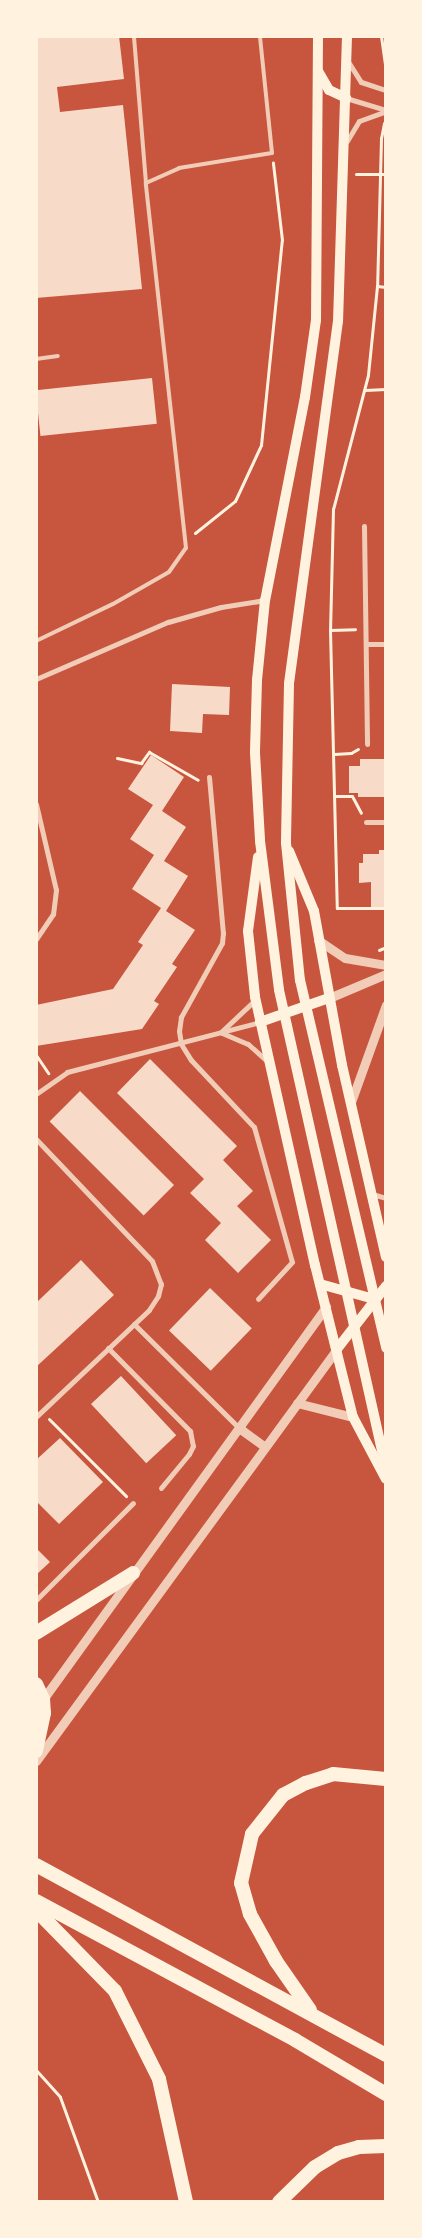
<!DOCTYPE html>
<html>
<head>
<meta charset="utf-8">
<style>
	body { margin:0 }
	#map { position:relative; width:422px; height:2238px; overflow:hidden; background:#c8553d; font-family:Roboto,sans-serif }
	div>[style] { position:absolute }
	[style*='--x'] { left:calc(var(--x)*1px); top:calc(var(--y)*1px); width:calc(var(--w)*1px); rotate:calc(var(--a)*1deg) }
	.building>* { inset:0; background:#f7dbc8; transform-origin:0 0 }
	.path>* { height:3px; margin:-1.5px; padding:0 1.5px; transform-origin:1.5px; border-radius:1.5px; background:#fff3e0 }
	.service>* { height:4px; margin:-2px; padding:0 2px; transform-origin:2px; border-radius:2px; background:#f1ccb7 }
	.minor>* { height:5px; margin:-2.5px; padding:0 2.5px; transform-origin:2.5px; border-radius:2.5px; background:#f1ccb7 }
	.tertiary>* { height:9px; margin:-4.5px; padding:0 4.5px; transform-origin:4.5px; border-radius:4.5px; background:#f1ccb7 }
	.secondary>* { height:10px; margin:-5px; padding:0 5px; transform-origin:5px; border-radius:5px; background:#fff3e0 }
	.trunk>* { height:14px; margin:-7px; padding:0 7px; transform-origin:7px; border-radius:7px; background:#fff3e0 }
	span { translate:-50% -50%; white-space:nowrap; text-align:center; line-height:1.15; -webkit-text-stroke:4.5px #fff3e0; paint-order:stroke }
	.frame { position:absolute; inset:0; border:38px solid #fff3e0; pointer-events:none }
</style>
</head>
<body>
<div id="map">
	<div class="building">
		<i style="clip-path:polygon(36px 36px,119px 36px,124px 79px,57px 87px,60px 112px,123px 105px,142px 289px,36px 298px)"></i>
		<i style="left:152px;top:378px;width:46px;height:117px;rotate:84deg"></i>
		<i style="clip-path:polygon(172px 684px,230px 687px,229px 715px,203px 714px,202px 733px,170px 731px)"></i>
		<i style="clip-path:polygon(151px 755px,184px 777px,162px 811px,186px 827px,164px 861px,188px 876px,166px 911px,195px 930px,172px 964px,177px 967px,154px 1001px,159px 1004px,142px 1029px,36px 1046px,36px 1005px,113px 989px,143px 945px,138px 942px,161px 908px,132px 889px,154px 855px,130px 839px,153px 805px,128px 789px)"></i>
		<i style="clip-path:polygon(360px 759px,384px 759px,386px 797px,358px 797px,358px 793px,349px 793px,349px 766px,360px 766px)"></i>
		<i style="clip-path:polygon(379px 850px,386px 850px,386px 907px,371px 907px,371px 882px,359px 883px,359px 863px,363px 863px,363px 854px,379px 854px)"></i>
		<i style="clip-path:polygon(150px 1059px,237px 1146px,223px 1160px,253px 1191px,237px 1206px,271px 1240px,238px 1273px,205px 1240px,221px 1223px,190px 1193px,204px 1179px,117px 1093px)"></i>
		<i style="left:80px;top:1091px;width:133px;height:43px;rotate:45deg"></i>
		<i style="clip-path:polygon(81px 1260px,114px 1295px,36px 1367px,36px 1303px)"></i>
		<i style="left:210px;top:1288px;width:58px;height:59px;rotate:44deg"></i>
		<i style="left:121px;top:1376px;width:81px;height:41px;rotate:47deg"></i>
		<i style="clip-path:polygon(60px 1438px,103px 1482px,59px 1524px,36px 1501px,36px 1460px)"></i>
		<i style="clip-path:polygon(36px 1548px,50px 1562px,36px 1575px)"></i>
	</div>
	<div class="path">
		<i style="--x:381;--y:36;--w:36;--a:82"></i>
		<i style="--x:384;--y:123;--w:15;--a:101"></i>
		<i style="--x:381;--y:138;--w:148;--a:91.5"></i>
		<i style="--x:377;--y:286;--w:89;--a:95.8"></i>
		<i style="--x:368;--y:375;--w:138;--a:104.6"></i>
		<i style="--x:333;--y:509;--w:121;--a:91.4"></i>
		<i style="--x:330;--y:630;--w:278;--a:88.6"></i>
		<i style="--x:337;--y:908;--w:49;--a:0"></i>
		<i style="--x:356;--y:174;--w:30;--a:0"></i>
		<i style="--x:377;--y:286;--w:9;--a:6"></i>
		<i style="--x:365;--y:390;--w:21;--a:-3"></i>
		<i style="--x:195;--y:533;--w:51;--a:-38.7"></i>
		<i style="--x:235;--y:501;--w:62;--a:-65.1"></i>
		<i style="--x:261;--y:445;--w:206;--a:-84.2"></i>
		<i style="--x:282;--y:240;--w:78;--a:-96.7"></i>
		<i style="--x:330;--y:630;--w:25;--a:-2"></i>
		<i style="--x:334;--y:754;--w:17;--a:-3"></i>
		<i style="--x:351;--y:753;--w:8;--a:-30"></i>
		<i style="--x:117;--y:758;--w:25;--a:12"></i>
		<i style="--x:141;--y:763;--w:14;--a:-54"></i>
		<i style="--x:149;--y:752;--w:56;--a:29.7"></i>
		<i style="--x:335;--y:796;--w:17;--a:0"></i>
		<i style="--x:352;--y:796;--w:19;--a:62"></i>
		<i style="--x:379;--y:950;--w:8;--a:-23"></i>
		<i style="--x:36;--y:1055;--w:22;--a:56"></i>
		<i style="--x:49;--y:1419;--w:109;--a:45"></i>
		<i style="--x:36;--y:2070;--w:36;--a:48"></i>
		<i style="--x:60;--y:2097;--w:112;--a:70.1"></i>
	</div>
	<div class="service">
		<i style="--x:146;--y:183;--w:36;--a:-24"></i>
		<i style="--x:179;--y:168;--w:94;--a:-9.2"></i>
		<i style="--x:272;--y:153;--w:118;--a:-95.9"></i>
		<i style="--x:36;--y:359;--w:22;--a:-8"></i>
		<i style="--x:36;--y:641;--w:85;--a:-25.7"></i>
		<i style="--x:113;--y:604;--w:64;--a:-29.7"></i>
		<i style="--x:169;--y:572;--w:29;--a:-55"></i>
		<i style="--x:186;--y:548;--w:367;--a:-96.3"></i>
		<i style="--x:146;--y:183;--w:147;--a:-94.7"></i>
	</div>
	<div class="minor">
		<i style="--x:349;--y:63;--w:22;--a:58"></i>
		<i style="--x:361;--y:82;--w:26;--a:18"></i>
		<i style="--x:346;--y:98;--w:42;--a:16.7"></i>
		<i style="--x:347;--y:141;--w:23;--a:-59"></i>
		<i style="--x:359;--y:121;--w:29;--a:-20"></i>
		<i style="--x:364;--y:526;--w:218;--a:89.2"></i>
		<i style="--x:366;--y:644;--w:20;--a:0"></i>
		<i style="--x:36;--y:679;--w:144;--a:-23.4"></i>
		<i style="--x:168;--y:622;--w:55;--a:-15.8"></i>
		<i style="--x:221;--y:607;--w:45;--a:-9"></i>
		<i style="--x:209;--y:777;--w:157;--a:84.9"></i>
		<i style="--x:223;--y:933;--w:10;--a:96"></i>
		<i style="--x:222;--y:943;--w:85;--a:119"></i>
		<i style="--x:181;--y:1017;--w:14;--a:98"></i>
		<i style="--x:179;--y:1031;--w:13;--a:81"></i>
		<i style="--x:181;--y:1044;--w:19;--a:58"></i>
		<i style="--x:191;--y:1060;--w:92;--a:46.8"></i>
		<i style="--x:254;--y:1127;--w:140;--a:74.3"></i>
		<i style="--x:292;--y:1262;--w:50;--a:132.6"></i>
		<i style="--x:36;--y:804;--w:88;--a:76.9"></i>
		<i style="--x:56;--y:890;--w:24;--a:97"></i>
		<i style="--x:53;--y:914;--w:30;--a:124"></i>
		<i style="--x:366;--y:822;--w:20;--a:0"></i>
		<i style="--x:221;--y:1032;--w:47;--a:-43.3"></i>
		<i style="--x:222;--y:1033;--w:28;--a:23"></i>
		<i style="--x:248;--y:1044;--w:25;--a:42"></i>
		<i style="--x:36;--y:1094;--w:38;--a:-35"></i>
		<i style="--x:67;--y:1072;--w:199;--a:-14.5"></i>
		<i style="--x:36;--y:1139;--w:168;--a:46.4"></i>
		<i style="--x:152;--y:1261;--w:25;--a:69"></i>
		<i style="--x:161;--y:1284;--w:12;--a:104"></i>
		<i style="--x:158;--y:1296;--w:17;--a:123"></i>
		<i style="--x:149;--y:1310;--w:156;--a:136.6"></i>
		<i style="--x:372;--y:1194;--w:15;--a:16"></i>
		<i style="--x:134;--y:1324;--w:148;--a:44.7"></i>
		<i style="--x:108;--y:1348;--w:117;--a:45.3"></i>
		<i style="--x:190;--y:1431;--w:15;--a:79"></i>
		<i style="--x:193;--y:1446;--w:9;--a:117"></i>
		<i style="--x:189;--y:1454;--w:44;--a:129.5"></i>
		<i style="--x:36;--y:1600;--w:137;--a:-45"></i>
	</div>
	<div class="tertiary">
		<i style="--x:318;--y:940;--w:32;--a:34"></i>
		<i style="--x:345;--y:958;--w:42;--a:9.7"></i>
		<i style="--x:329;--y:998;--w:62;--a:-22.8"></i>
		<i style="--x:351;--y:1102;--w:103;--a:-70.2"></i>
		<i style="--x:297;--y:1403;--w:58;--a:14"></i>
		<i style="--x:239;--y:1428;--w:32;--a:36"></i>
		<i style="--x:36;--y:1709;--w:496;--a:-54.2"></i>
		<i style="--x:36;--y:1761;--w:510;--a:-53.85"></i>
	</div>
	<div class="secondary">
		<i style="--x:318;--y:36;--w:284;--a:90.4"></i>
		<i style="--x:316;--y:320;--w:78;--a:98.1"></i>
		<i style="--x:305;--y:397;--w:207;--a:101.1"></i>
		<i style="--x:265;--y:600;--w:80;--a:95.7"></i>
		<i style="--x:257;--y:680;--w:73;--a:91.6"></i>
		<i style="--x:255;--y:753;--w:88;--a:86.7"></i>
		<i style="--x:260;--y:841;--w:150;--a:82.7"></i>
		<i style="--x:279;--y:990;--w:492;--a:77.4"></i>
		<i style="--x:347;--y:36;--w:285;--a:91.8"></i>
		<i style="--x:338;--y:321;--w:366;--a:97.7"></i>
		<i style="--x:289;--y:684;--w:159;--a:91.1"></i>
		<i style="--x:286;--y:843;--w:138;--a:84.2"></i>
		<i style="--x:300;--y:980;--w:378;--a:76.8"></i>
		<i style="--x:318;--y:71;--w:22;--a:60"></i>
		<i style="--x:329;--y:90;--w:19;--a:25"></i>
		<i style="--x:289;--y:851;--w:65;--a:67.4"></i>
		<i style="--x:314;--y:911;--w:157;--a:79.7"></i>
		<i style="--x:342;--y:1065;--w:197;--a:77.1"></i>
		<i style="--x:258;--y:857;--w:75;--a:97.7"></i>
		<i style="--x:248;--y:931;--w:66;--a:83.9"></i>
		<i style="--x:255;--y:997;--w:275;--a:77.4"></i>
		<i style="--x:315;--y:1265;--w:157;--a:76"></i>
		<i style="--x:353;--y:1417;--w:70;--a:62"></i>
		<i style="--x:260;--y:1022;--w:73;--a:-19.2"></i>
		<i style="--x:320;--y:1284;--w:56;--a:15.5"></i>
		<i style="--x:337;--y:1349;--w:80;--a:-52.1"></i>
	</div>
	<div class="trunk">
		<i style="--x:36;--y:1633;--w:114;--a:-31.7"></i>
		<i style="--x:36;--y:1684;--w:17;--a:65"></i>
		<i style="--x:43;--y:1699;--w:14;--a:86"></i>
		<i style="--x:44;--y:1713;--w:39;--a:102"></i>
		<i style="--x:36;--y:1865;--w:398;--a:28.5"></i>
		<i style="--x:36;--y:1901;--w:294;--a:28.2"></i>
		<i style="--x:295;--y:2040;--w:106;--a:30.7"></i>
		<i style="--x:36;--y:1910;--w:113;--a:45.7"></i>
		<i style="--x:115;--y:1991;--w:98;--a:63.4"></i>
		<i style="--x:159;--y:2079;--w:126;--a:77.6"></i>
		<i style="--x:310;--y:2010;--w:60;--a:-124.8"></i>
		<i style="--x:276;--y:1961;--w:54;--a:-119"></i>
		<i style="--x:250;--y:1914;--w:32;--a:-106"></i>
		<i style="--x:241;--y:1883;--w:50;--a:-77.3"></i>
		<i style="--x:252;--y:1834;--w:50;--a:-51.5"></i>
		<i style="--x:283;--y:1795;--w:26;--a:-28"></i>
		<i style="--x:306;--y:1783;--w:28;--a:-18"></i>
		<i style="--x:333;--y:1774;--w:53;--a:5.4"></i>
		<i style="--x:279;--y:2202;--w:50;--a:-44.2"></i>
		<i style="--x:315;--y:2167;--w:27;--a:-31"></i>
		<i style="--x:338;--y:2153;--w:22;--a:-16"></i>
		<i style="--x:359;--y:2147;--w:27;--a:-2"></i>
	</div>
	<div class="frame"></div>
</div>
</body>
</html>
